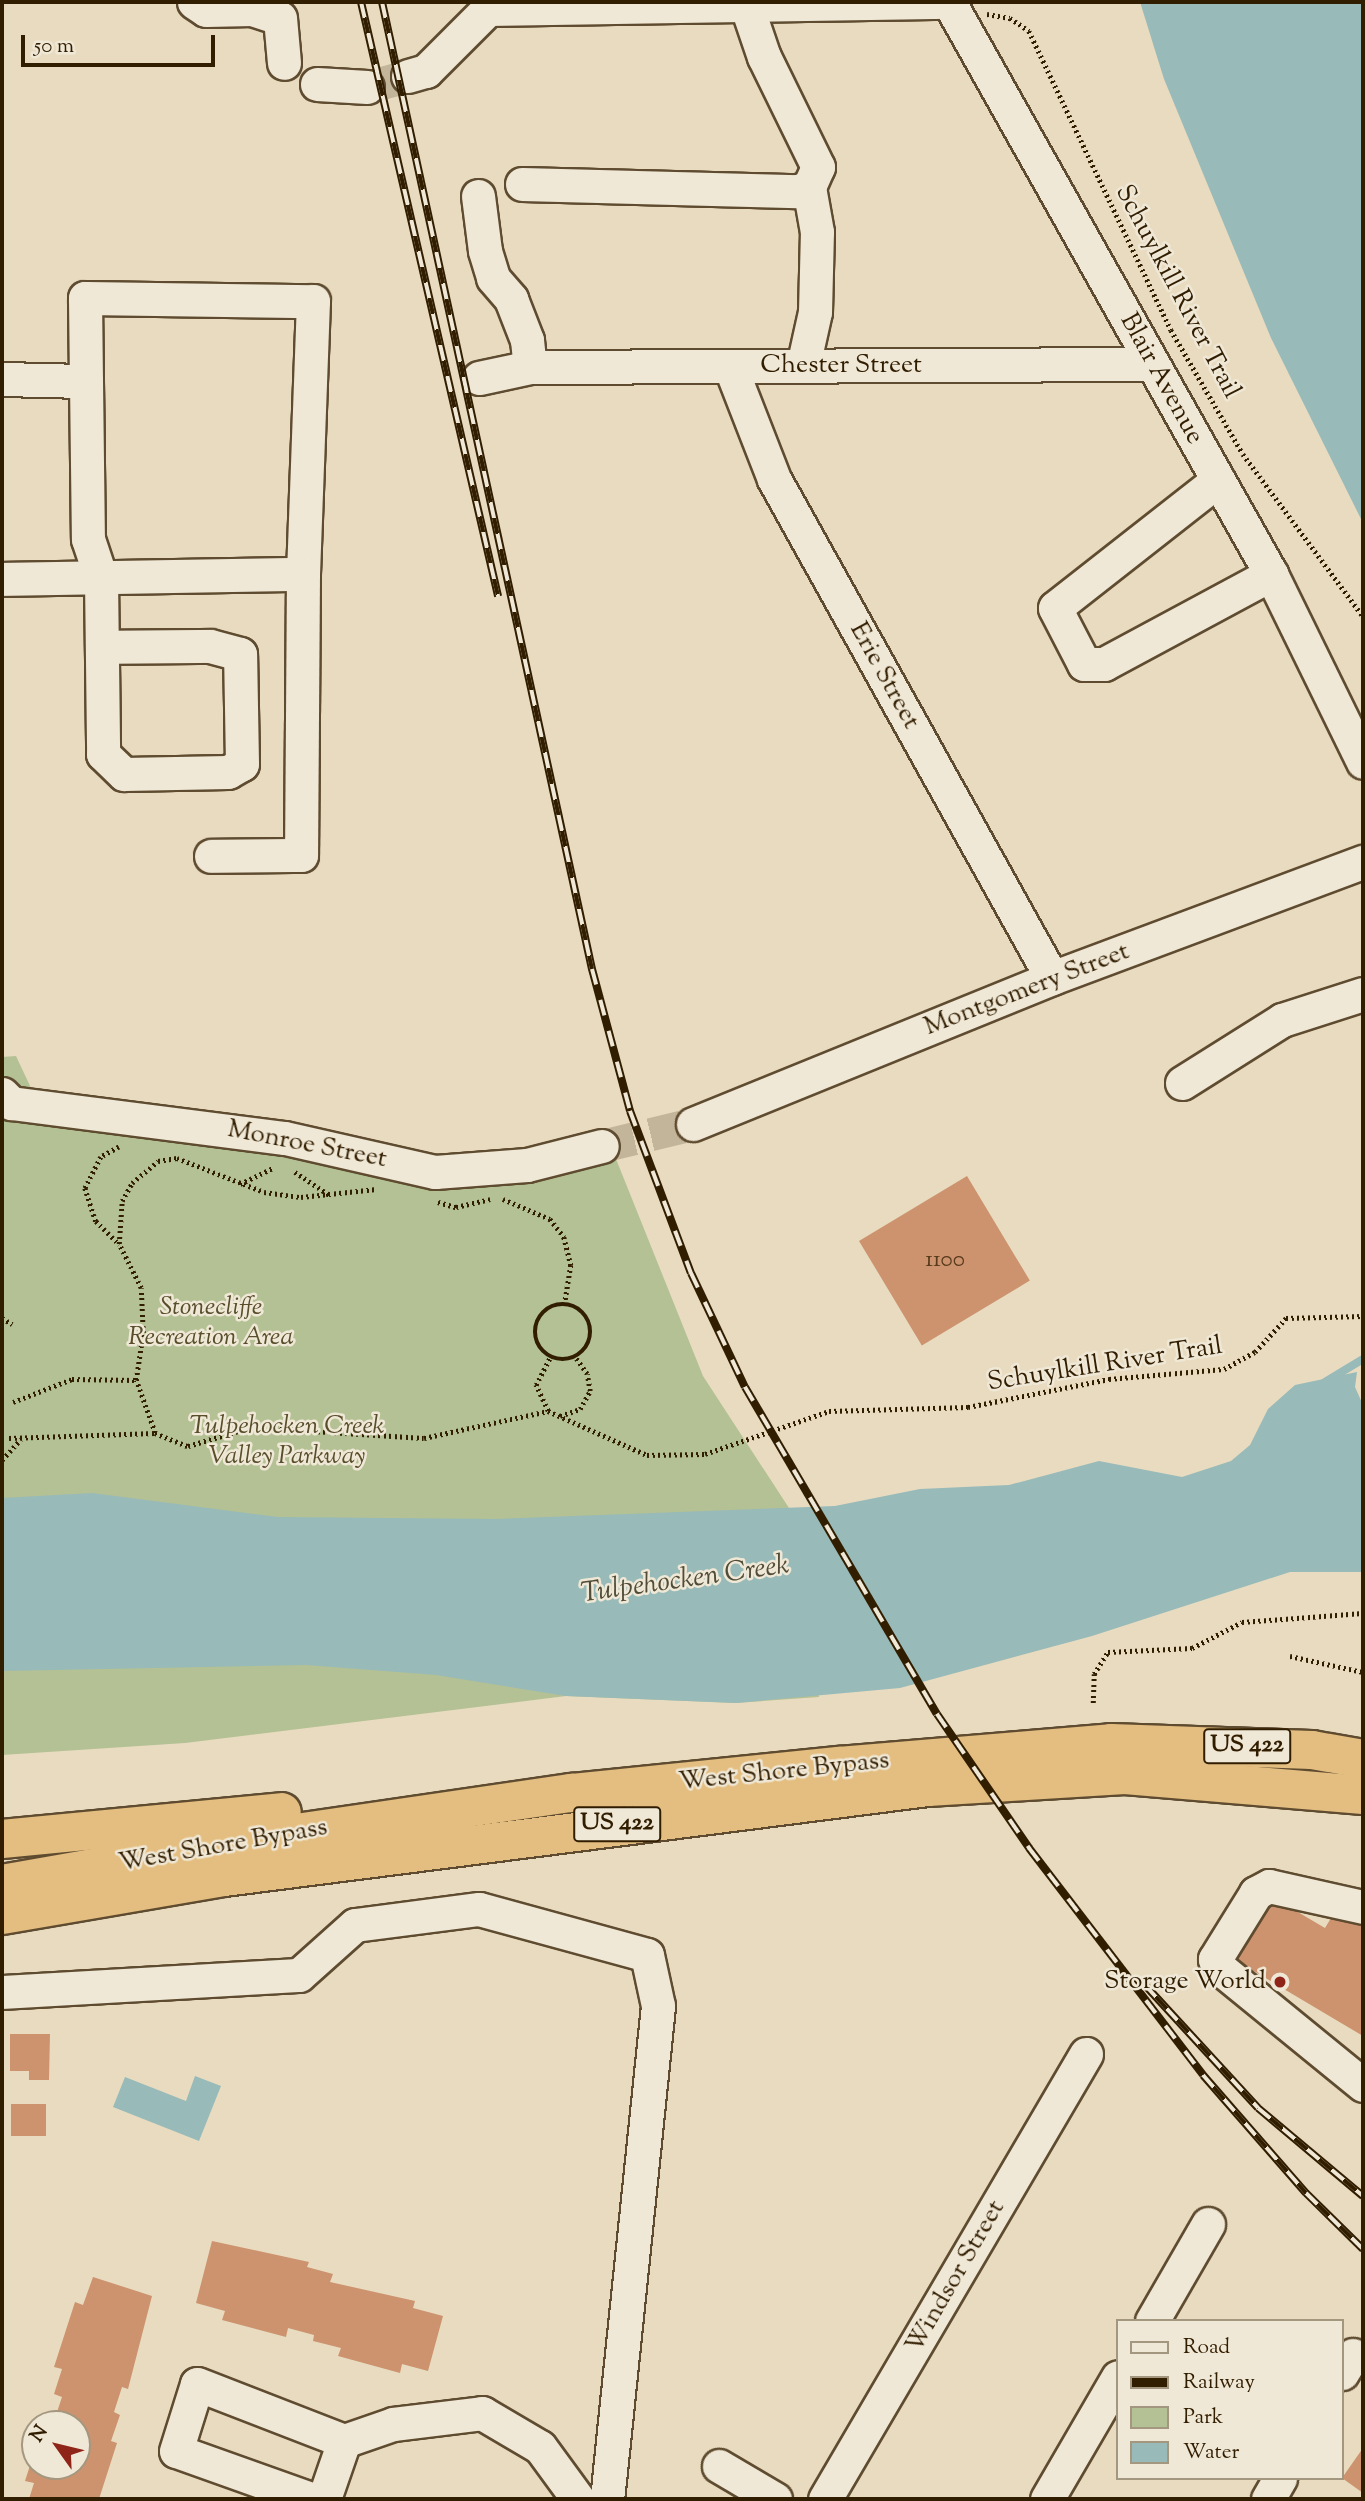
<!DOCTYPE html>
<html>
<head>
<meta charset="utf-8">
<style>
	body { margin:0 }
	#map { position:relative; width:1365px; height:2501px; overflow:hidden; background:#e8dbc0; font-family:"Sorts Mill Goudy",serif }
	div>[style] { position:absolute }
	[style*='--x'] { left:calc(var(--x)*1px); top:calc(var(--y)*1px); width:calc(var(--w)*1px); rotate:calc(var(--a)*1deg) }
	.green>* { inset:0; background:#b4c194 }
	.water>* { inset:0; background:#98bab8 }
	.stream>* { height:8px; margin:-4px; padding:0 4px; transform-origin:4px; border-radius:4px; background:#98bab8 }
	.building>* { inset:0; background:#cc936e; transform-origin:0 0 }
	.minor-tunnel>* { height:33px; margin-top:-16.5px; transform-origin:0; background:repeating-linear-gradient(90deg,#c3b59a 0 33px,transparent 0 50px) }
	.path>* { height:4.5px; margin-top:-2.25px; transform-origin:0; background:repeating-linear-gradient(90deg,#311d00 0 2px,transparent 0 5.5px) }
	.path>.ring { margin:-2.25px; padding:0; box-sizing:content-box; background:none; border:4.5px solid #311d00; border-radius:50% }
	.roads { filter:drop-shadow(2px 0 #5f4c30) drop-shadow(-2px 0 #5f4c30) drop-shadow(0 2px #5f4c30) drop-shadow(0 -2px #5f4c30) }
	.minor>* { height:33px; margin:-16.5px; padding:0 16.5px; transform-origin:16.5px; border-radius:16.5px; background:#f0e8d6 }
	.highway>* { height:38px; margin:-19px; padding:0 19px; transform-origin:19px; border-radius:19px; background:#e4be80 }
	.rail>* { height:8px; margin-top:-4px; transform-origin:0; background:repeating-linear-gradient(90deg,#f0e8d6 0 16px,#311d00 0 32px); box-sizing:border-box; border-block:2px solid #311d00 }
	.dots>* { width:19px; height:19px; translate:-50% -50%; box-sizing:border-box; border:4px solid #f0e8d6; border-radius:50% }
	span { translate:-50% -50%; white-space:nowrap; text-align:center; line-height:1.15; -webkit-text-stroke:5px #f0e8d6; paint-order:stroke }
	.number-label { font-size:23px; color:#583a1c }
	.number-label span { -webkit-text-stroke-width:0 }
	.shield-label span { padding:2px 5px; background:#f0e8d6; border:2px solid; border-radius:5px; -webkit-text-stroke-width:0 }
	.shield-label { font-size:24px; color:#311d00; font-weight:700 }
	.street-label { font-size:26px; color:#311d00 }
	.park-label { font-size:26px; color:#584e2c; font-style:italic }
	.poi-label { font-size:26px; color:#311d00 }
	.right { translate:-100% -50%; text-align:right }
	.water-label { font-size:28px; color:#504c37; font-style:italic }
	.frame { position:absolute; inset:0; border:4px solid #311d00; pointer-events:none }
	.legend { position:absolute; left:1116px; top:2319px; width:228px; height:161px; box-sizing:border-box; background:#f0e8d6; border:2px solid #a49780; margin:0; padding:9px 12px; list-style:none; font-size:21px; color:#311d00 }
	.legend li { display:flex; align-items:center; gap:14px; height:35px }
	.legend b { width:35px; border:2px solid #a49780 }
	.north { position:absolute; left:21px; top:2410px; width:70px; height:70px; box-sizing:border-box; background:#f0e8d6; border:2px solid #a49780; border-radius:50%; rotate:304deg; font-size:19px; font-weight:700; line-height:28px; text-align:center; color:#311d00 }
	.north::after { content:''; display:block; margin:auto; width:24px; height:32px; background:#8f2418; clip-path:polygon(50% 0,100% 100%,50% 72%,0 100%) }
	.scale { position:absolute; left:21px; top:35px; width:194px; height:32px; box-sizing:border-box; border:4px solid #311d00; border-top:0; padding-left:9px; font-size:21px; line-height:24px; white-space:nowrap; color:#311d00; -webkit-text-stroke:5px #f0e8d6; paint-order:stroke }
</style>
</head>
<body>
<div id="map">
	<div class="green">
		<i style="clip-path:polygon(16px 1056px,46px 1120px,242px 1142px,433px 1187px,616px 1159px,703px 1376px,789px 1508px,819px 1697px,736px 1703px,566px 1696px,185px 1743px,2px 1755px,2px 1057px)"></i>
	</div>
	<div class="water">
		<i style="clip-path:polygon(1140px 2px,1363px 2px,1363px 523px,1271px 338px,1164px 79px)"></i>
		<i style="clip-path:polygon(1357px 1372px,1355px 1387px,1363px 1405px,1363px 1572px,1290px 1572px,1092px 1636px,900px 1688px,736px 1703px,566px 1696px,436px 1675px,306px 1665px,2px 1671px,2px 1498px,92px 1493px,278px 1517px,496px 1519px,835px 1506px,920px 1489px,1009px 1485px,1099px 1461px,1182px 1477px,1231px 1461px,1250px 1445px,1268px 1409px,1295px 1385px)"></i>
		<i style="clip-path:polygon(195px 2076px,221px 2086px,199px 2141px,113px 2107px,125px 2077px,186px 2101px)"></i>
	</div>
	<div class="stream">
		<i style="--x:1325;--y:1382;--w:44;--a:-31.2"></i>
	</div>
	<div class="building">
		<i style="left:967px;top:1176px;width:122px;height:126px;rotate:59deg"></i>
		<i style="clip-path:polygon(1274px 1898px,1325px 1928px,1337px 1908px,1363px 1924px,1363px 2036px,1237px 1961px)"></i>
		<i style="clip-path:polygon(10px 2034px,50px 2034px,49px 2080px,29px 2080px,29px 2071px,10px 2071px)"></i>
		<i style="left:11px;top:2104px;width:35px;height:32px"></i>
		<i style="clip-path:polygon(212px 2241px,309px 2262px,307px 2267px,333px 2274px,330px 2282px,415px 2301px,413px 2308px,443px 2316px,428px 2371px,402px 2364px,400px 2373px,338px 2356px,341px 2348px,313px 2341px,314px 2335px,288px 2328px,286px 2337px,222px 2320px,225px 2311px,196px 2303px)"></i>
		<i style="clip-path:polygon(93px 2277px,152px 2296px,128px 2389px,122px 2387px,114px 2412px,120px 2415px,111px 2441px,117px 2443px,99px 2499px,29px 2499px,34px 2483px,25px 2481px,34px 2453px,35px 2466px,77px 2466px,77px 2424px,44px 2424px,46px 2419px,54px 2421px,62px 2397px,54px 2394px,62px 2369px,54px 2367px,75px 2302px,83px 2305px)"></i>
		<i style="clip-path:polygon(1363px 2448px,1363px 2493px,1342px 2478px)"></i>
	</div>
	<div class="minor-tunnel">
		<i style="--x:367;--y:87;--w:42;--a:-15"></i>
		<i style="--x:602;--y:1146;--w:94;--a:-13.6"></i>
	</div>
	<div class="path">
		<i style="--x:987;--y:14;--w:23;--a:10"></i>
		<i style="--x:1010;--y:18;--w:23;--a:34"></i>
		<i style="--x:1029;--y:31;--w:331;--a:64.6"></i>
		<i style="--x:1171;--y:330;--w:143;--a:59.9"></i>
		<i style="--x:1243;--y:454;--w:202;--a:53.5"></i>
		<i style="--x:119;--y:1147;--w:21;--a:151"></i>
		<i style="--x:101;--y:1157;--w:35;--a:117"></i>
		<i style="--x:85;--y:1188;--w:35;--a:72"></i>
		<i style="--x:96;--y:1221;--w:33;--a:45"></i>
		<i style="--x:295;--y:1172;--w:43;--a:33.7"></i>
		<i style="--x:240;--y:1184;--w:37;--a:-26"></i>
		<i style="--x:503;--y:1199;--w:51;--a:23.1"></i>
		<i style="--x:550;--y:1219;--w:23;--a:52"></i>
		<i style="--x:564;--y:1237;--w:29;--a:76"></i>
		<i style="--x:571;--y:1265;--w:39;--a:99"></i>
		<i style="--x:438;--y:1202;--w:19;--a:16"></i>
		<i style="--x:456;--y:1207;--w:35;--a:-13"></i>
		<i class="ring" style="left:535px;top:1304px;width:51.5px;height:51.5px"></i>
		<i style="--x:2;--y:1318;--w:12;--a:31"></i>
		<i style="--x:13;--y:1402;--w:63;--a:-21.3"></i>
		<i style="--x:72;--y:1379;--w:64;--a:0.9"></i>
		<i style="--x:548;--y:1411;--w:29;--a:-115"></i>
		<i style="--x:536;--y:1385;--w:31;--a:-63"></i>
		<i style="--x:560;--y:1416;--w:21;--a:-19"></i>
		<i style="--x:580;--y:1409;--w:21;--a:-61"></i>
		<i style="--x:590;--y:1391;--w:17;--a:-100"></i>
		<i style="--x:587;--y:1374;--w:21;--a:-125"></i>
		<i style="--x:155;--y:1433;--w:56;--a:-109.7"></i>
		<i style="--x:136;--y:1380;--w:48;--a:-81.5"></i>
		<i style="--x:143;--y:1333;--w:45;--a:-92.5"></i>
		<i style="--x:141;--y:1288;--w:49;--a:-116.6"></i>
		<i style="--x:119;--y:1244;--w:43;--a:-86"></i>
		<i style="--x:122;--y:1201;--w:21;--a:-61"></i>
		<i style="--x:132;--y:1183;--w:34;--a:-40"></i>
		<i style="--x:158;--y:1161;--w:19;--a:-9"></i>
		<i style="--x:177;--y:1158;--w:93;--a:21.3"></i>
		<i style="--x:264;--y:1192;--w:37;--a:8"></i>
		<i style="--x:301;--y:1197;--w:76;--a:-6"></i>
		<i style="--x:9;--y:1438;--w:146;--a:-2"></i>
		<i style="--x:155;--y:1433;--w:35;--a:22"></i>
		<i style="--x:188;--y:1446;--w:67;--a:-16.5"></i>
		<i style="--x:252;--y:1427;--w:172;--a:3.7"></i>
		<i style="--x:424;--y:1438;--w:127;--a:-12.3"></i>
		<i style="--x:548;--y:1411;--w:108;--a:24"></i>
		<i style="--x:647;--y:1455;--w:58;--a:-1"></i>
		<i style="--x:705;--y:1454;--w:131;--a:-19.1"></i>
		<i style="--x:829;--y:1411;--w:139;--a:-1.6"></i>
		<i style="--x:968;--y:1407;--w:144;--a:-11.2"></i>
		<i style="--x:1109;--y:1379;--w:115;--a:-5"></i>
		<i style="--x:1224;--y:1369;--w:35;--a:-29"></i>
		<i style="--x:1255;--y:1352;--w:46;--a:-47.6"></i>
		<i style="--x:1286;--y:1318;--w:77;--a:-1.5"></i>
		<i style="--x:2;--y:1460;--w:28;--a:-48"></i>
		<i style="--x:1290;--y:1656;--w:75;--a:12.4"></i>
		<i style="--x:1093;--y:1703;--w:29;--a:-88"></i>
		<i style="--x:1094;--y:1674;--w:26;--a:-58"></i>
		<i style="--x:1108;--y:1652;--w:84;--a:-2.7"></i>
		<i style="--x:1192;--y:1648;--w:56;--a:-27.5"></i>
		<i style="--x:1242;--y:1622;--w:121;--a:-4.3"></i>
	</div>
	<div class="roads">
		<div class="minor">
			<i style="--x:194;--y:2;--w:14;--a:34"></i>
			<i style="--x:206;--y:10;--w:46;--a:-1.2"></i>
			<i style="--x:252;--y:9;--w:29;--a:18"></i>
			<i style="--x:280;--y:18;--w:45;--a:84.9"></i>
			<i style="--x:949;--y:2;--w:656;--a:60.62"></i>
			<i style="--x:1271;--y:574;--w:209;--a:63.9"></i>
			<i style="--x:408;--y:76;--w:19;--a:-16"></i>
			<i style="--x:426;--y:71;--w:88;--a:-45"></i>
			<i style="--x:488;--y:9;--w:461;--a:-0.9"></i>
			<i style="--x:317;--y:84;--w:50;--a:3.4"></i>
			<i style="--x:522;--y:184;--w:276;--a:1.5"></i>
			<i style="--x:798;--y:191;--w:12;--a:-20"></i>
			<i style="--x:809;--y:187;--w:22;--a:-66"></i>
			<i style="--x:818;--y:167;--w:123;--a:-116.1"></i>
			<i style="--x:764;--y:57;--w:56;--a:-108.8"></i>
			<i style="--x:478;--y:196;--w:55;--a:82.7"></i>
			<i style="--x:485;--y:251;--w:28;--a:73"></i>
			<i style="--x:493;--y:278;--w:28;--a:49"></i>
			<i style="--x:511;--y:299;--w:44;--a:68.7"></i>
			<i style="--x:527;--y:340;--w:27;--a:84"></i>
			<i style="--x:730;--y:366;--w:121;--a:68.7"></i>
			<i style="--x:774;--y:479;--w:571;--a:60.88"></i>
			<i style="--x:803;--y:366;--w:55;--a:-77.5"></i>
			<i style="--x:815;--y:312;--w:80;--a:-88.6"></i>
			<i style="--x:817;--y:232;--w:46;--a:-100.1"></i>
			<i style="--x:479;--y:378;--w:52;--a:-12.2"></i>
			<i style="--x:530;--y:367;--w:622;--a:-0.28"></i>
			<i style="--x:2;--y:379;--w:84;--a:1.4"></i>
			<i style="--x:86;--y:381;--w:158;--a:89.3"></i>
			<i style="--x:88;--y:539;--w:41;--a:71.6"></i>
			<i style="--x:101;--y:578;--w:176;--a:89.3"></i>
			<i style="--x:103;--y:754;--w:29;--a:44"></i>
			<i style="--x:124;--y:774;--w:104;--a:-1.1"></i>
			<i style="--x:228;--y:772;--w:16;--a:-30"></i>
			<i style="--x:242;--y:764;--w:110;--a:-91"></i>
			<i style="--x:240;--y:654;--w:31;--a:-165"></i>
			<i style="--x:210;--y:646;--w:108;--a:179.5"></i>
			<i style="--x:86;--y:381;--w:83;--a:-90.7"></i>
			<i style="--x:85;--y:298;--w:228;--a:0.8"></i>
			<i style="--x:313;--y:301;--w:273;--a:92.1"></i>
			<i style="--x:1218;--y:480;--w:207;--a:141.9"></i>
			<i style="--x:1055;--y:608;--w:63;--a:62.6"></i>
			<i style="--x:1084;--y:664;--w:20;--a:0"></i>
			<i style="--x:1104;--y:664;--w:190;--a:-28.3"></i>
			<i style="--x:2;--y:579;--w:301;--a:-1"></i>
			<i style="--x:303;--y:574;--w:281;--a:90.4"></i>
			<i style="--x:301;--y:855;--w:90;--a:179.4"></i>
			<i style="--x:1182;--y:1083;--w:118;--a:-32.2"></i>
			<i style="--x:1282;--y:1020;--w:85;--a:-17.8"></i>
			<i style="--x:2;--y:1094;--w:13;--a:45"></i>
			<i style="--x:11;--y:1103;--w:276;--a:7.3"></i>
			<i style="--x:285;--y:1138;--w:154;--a:12.8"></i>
			<i style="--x:435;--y:1172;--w:92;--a:-4.4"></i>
			<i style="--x:527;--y:1165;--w:77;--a:-14.2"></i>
			<i style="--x:693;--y:1124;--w:388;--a:-22.1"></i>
			<i style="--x:1052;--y:978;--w:332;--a:-20.5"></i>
			<i style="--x:1363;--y:1907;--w:96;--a:-167.4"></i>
			<i style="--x:1269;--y:1886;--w:15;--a:152"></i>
			<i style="--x:1256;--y:1893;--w:78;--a:121.8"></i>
			<i style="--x:1215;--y:1959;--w:13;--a:58"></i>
			<i style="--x:1222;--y:1970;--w:182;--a:39.2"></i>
			<i style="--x:2;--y:1992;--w:297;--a:-3.3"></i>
			<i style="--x:299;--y:1975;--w:75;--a:-41.8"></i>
			<i style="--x:355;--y:1925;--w:125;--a:-7.4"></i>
			<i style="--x:479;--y:1909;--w:174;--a:15.3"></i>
			<i style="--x:647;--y:1955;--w:52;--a:77.8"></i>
			<i style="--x:658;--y:2006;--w:496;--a:95.9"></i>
			<i style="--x:1152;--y:2321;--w:112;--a:-60"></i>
			<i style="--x:1342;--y:2373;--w:21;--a:-59"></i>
			<i style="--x:719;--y:2466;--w:65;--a:30.5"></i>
			<i style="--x:311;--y:2499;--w:143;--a:-160.4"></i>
			<i style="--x:176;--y:2451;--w:70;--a:-72.6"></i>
			<i style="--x:197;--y:2384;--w:158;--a:21.2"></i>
			<i style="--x:324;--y:2499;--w:61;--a:-71"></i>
			<i style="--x:344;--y:2441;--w:52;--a:-19.1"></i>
			<i style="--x:393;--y:2424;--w:90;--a:-7"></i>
			<i style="--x:482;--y:2413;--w:67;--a:30.4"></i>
			<i style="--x:540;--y:2447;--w:64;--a:53.8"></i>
			<i style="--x:825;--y:2499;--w:516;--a:-59.61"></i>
			<i style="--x:1047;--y:2499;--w:141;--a:-59.8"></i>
			<i style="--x:1268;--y:2499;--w:24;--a:-60"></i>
		</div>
		<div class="highway">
			<i style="--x:2;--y:1839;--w:281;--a:-5.5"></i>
			<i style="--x:2;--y:1884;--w:264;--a:-10"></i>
			<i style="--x:262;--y:1838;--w:313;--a:-8.3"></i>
			<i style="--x:572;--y:1793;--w:268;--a:-5.8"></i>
			<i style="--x:839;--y:1766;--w:273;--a:-4.8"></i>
			<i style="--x:1111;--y:1743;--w:201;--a:2"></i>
			<i style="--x:1312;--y:1750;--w:52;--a:10"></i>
			<i style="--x:2;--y:1915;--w:225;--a:-9.7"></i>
			<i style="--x:224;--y:1877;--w:710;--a:-7.29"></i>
			<i style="--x:928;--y:1787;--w:197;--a:-3.5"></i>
			<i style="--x:1125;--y:1775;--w:239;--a:4.8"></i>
		</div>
	</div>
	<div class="rail">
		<i style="--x:361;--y:2;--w:610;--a:77.01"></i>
		<i style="--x:382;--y:2;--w:990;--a:77.75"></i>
		<i style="--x:592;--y:969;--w:147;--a:75"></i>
		<i style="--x:630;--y:1111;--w:173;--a:69.4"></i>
		<i style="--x:691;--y:1273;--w:126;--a:64.7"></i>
		<i style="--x:745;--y:1387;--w:379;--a:59.6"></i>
		<i style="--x:937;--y:1714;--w:163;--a:55.5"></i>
		<i style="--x:1029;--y:1848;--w:286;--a:52.5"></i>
		<i style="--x:1203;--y:2075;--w:157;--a:48.9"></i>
		<i style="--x:1306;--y:2193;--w:80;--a:44.5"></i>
		<i style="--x:1145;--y:1985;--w:167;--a:47.4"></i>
		<i style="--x:1258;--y:2108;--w:137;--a:40"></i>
	</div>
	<div class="dots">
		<i style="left:1280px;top:1982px;background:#8f2418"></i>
	</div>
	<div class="number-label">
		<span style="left:945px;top:1261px">1100</span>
	</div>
	<div class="shield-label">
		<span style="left:1247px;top:1746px">US 422</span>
		<span style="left:617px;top:1824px">US 422</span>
	</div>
	<div class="street-label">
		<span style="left:1177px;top:292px;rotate:62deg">Schuylkill River Trail</span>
		<span style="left:841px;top:366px">Chester Street</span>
		<span style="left:1161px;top:379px;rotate:61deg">Blair Avenue</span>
		<span style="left:884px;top:676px;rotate:61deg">Erie Street</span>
		<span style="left:1027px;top:990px;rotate:-21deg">Montgomery Street</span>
		<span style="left:307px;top:1145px;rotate:11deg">Monroe Street</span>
		<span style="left:1105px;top:1365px;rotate:-9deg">Schuylkill River Trail</span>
		<span style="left:784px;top:1772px;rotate:-6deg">West Shore Bypass</span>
		<span style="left:223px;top:1846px;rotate:-10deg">West Shore Bypass</span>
		<span style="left:956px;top:2277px;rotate:-60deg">Windsor Street</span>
	</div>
	<div class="park-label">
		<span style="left:211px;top:1323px">Stonecliffe<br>Recreation Area</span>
		<span style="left:287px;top:1442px">Tulpehocken Creek<br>Valley Parkway</span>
	</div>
	<div class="poi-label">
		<span class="right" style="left:1266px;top:1982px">Storage World</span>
	</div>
	<div class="water-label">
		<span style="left:685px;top:1580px;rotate:-8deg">Tulpehocken Creek</span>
	</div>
	<div class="frame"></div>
	<ul class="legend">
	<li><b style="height:9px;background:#f0e8d6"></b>Road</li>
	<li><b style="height:9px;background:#311d00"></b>Railway</li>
	<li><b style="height:19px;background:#b4c194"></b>Park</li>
	<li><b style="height:19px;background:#98bab8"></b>Water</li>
	</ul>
	<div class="north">N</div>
	<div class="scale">50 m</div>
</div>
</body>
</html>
